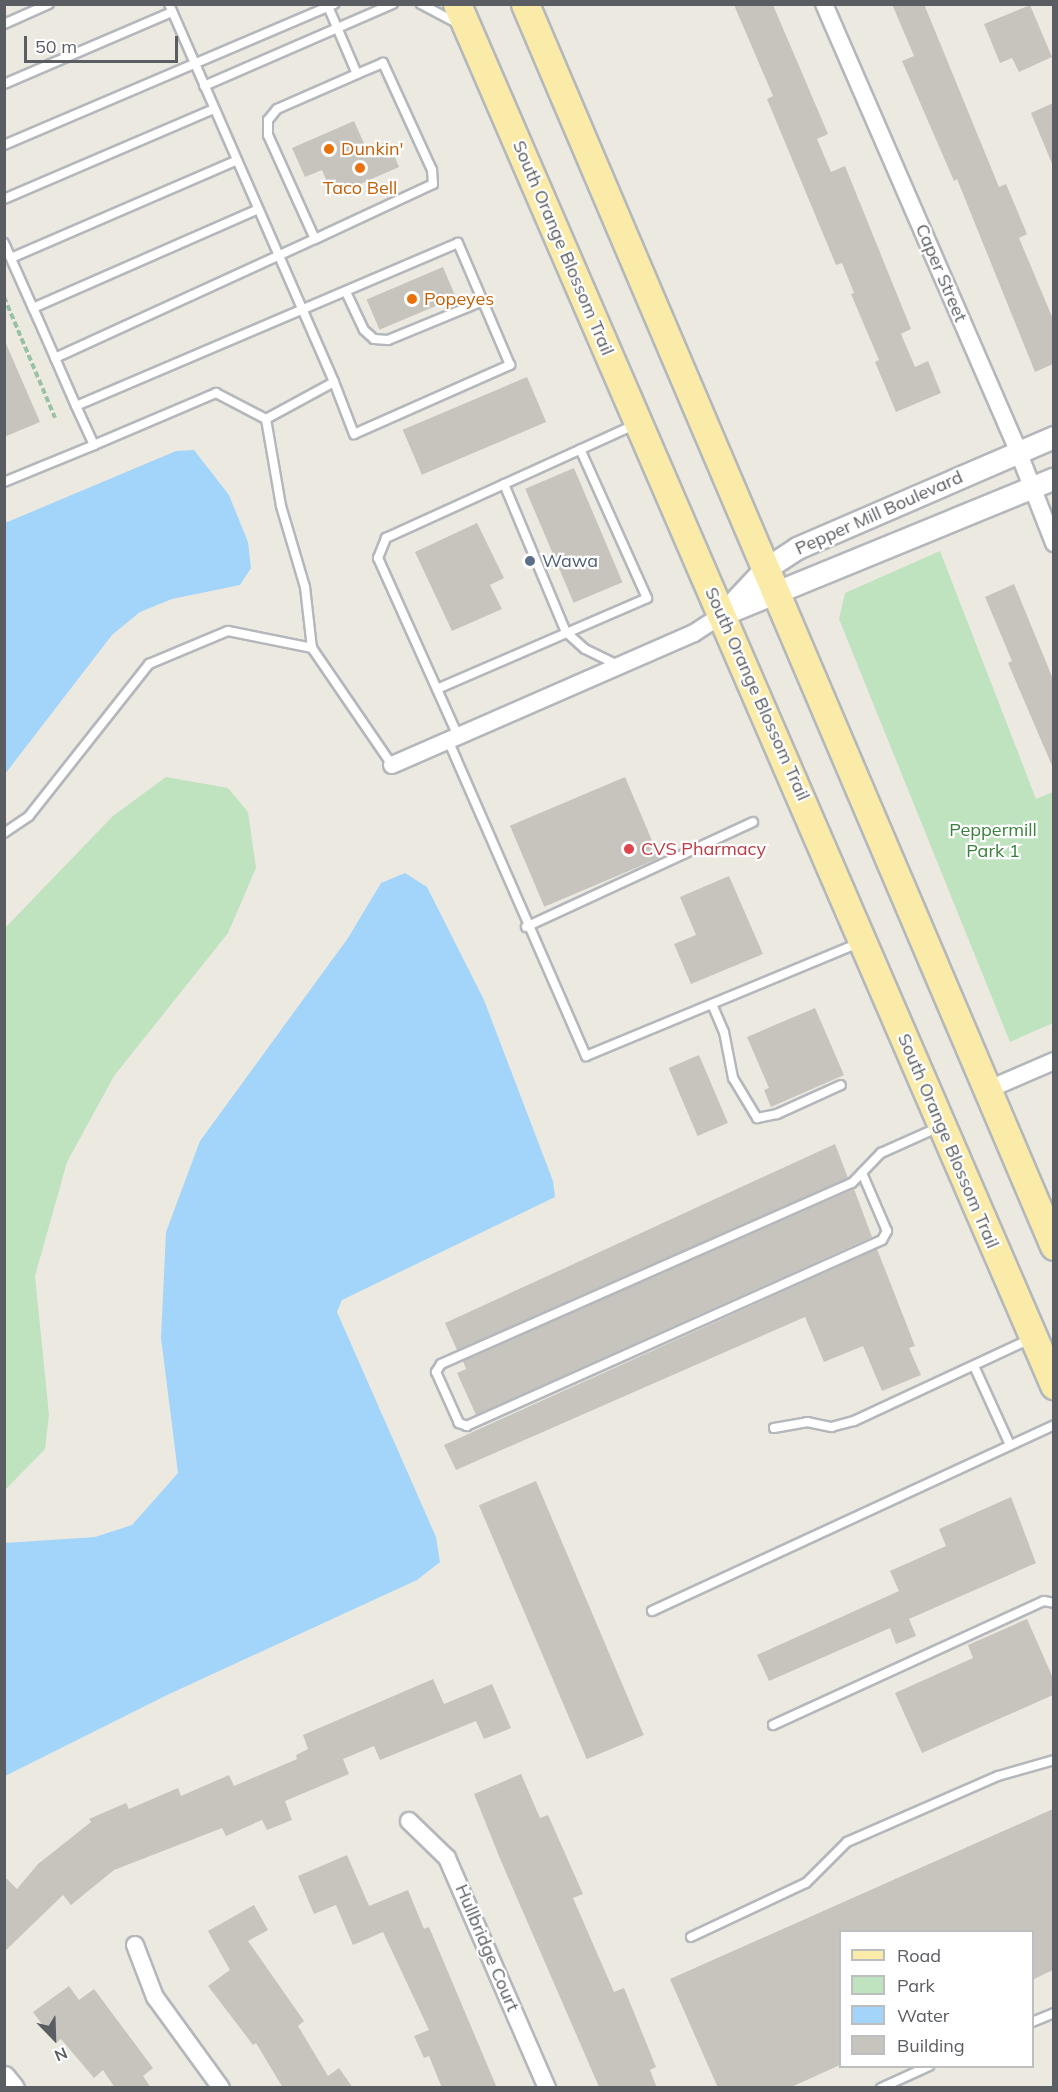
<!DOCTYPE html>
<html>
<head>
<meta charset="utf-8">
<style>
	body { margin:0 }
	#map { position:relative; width:1058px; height:2092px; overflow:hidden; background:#ece9e1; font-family:Mulish,sans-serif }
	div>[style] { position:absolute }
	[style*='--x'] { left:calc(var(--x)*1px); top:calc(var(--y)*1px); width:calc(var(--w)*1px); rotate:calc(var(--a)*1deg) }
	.green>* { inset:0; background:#bfe2bf }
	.water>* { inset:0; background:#a3d5fa }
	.building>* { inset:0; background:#c7c4be; transform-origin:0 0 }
	.path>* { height:4px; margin-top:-2px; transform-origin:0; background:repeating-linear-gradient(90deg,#99c2a4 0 6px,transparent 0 9px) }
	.roads { filter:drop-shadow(2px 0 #b4b7bb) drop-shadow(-2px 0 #b4b7bb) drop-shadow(0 2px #b4b7bb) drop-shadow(0 -2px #b4b7bb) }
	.service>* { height:8px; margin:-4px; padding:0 4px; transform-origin:4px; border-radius:4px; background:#fff }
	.minor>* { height:16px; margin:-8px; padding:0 8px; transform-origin:8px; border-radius:8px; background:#fff }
	.tertiary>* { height:21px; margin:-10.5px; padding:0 10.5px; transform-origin:10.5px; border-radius:10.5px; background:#fff }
	.primary>* { height:27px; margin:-13.5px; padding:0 13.5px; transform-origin:13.5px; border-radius:13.5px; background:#faeca8 }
	.dots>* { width:16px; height:16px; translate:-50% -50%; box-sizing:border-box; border:3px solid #fff; border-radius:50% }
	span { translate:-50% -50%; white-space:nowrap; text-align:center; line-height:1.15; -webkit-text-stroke:4.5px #fff; paint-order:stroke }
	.food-label { font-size:18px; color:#c56008 }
	.left { translate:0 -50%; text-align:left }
	.street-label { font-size:18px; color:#5a5d61 }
	.service-label { font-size:18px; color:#4e5e75 }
	.park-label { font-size:18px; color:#39813c }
	.health-label { font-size:18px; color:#be3a42 }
	.frame { position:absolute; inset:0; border:6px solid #5a5d61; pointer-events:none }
	.legend { position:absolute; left:839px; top:1930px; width:195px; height:138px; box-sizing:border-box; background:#fff; border:2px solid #bdbec0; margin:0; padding:8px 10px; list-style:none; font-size:18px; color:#5a5d61 }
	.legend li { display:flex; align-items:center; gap:12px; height:30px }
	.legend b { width:30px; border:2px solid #bdbec0 }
	.north { position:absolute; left:24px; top:2008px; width:60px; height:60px; -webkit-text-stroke:4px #fff; paint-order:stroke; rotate:157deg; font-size:16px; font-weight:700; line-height:24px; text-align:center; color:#5a5d61 }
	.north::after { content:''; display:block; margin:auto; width:21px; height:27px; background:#5a5d61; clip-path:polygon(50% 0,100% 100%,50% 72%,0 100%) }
	.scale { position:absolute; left:24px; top:36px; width:154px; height:27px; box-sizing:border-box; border:3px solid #5a5d61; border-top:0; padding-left:8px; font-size:18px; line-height:21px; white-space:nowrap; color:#5a5d61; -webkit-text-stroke:4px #fff; paint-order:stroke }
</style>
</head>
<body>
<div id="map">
	<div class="green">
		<i style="clip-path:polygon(940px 551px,1036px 799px,1053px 792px,1053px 1023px,1010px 1042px,839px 619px,845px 593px)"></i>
		<i style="clip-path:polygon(166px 777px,228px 788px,248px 812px,256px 868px,228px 933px,114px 1076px,67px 1162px,35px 1276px,49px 1415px,45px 1449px,5px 1490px,5px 928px,113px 816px)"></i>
	</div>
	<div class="water">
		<i style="clip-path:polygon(194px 450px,229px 495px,248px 542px,251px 568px,240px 585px,172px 599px,140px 612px,112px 635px,5px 774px,5px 523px,176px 451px)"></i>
		<i style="clip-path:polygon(405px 873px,427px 887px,484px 1000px,553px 1181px,555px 1197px,342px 1300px,337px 1312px,436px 1537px,440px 1562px,417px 1580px,165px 1696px,5px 1776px,5px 1543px,95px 1537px,132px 1525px,178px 1473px,161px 1338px,166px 1232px,200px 1141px,348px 938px,381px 883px)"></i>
	</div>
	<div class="building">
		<i style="clip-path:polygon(892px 4px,924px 4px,999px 187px,1006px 184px,1027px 234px,1019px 238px,1053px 319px,1053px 364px,1035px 372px,957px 179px,954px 181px,902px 61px,914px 56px)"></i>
		<i style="clip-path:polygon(734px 5px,773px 5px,828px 134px,817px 139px,831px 172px,845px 166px,911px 329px,901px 334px,915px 367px,928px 361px,941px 393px,896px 412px,875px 362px,879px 360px,851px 294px,854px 293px,842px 263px,836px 265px,767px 99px,773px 96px)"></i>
		<i style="clip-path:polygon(1030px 5px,1052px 57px,1019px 72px,1012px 58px,1000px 63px,984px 24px)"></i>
		<i style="clip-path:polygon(1053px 103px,1053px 166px,1031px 113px)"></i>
		<i style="clip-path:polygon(354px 121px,367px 150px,388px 141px,399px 167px,333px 196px,322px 170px,305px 177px,292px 148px)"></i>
		<i style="left:443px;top:267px;width:33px;height:83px;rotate:67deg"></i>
		<i style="clip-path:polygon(4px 339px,40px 422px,4px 437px)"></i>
		<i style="left:527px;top:377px;width:49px;height:135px;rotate:67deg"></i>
		<i style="left:574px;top:468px;width:124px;height:53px;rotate:67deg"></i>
		<i style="clip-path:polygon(477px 523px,504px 578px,490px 585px,502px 609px,452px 631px,415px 552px)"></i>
		<i style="clip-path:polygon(1014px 584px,1053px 679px,1053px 768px,1008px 663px,1012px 661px,985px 597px)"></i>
		<i style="left:625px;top:777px;width:88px;height:125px;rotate:67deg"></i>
		<i style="clip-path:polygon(729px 876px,763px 954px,691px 984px,674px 944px,696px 935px,680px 897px)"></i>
		<i style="clip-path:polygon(815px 1008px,844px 1075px,771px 1107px,764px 1090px,769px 1088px,747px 1037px)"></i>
		<i style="left:699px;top:1055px;width:74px;height:33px;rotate:67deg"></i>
		<i style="clip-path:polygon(835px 1144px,848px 1178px,457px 1350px,445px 1323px)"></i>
		<i style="clip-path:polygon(854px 1189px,872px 1237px,476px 1415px,457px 1373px,466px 1369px,463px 1361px)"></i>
		<i style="clip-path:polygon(877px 1249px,915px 1346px,909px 1348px,921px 1375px,882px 1391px,863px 1346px,824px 1362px,805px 1317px,456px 1470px,444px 1445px)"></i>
		<i style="left:536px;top:1481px;width:276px;height:62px;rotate:67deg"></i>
		<i style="clip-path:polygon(1011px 1497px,1036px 1563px,909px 1619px,916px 1636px,896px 1644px,890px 1628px,769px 1681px,757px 1655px,899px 1591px,890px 1571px,946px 1546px,939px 1529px)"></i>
		<i style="clip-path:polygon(1027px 1619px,1053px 1678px,1053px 1695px,922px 1753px,895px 1693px,973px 1658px,968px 1645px)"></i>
		<i style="clip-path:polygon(433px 1679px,444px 1704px,492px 1684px,511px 1728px,484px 1739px,476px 1721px,380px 1760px,374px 1746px,343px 1759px,349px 1774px,285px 1801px,292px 1820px,267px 1830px,262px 1820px,226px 1836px,222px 1828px,114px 1870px,71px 1905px,63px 1895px,4px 1952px,4px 1876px,17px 1889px,38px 1864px,91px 1822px,89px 1819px,126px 1803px,129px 1809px,178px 1788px,181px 1796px,229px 1775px,234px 1786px,297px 1759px,296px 1755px,308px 1749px,303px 1735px)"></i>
		<i style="clip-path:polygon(521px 1774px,540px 1818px,548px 1815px,567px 1858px,583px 1894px,573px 1898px,614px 1992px,624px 1988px,656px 2067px,650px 2070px,657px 2088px,599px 2087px,501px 1861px,474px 1794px)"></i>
		<i style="clip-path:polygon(1053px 1809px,1053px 1970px,1032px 1980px,1032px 1932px,840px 1932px,840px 2065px,789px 2088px,718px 2088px,670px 1979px)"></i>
		<i style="clip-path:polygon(347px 1855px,369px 1906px,408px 1890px,424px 1929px,429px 1927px,497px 2088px,442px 2088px,429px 2056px,424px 2058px,414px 2036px,429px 2030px,383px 1932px,353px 1945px,336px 1905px,314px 1914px,298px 1876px)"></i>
		<i style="clip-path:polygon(254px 1905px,268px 1930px,248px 1941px,304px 2021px,298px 2026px,328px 2076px,339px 2068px,353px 2088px,283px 2088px,256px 2043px,253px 2045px,208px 1986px,230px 1970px,208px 1931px)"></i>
		<i style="clip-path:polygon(69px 1986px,79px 2000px,94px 1989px,153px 2068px,143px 2076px,151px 2088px,115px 2088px,103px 2070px,94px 2078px,61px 2039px,56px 2043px,33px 2012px)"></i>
	</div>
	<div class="path">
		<i style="--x:4;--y:297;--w:131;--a:67.1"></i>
	</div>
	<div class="roads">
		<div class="service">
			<i style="--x:169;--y:4;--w:412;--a:66.4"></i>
			<i style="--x:327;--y:4;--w:76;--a:66.8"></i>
			<i style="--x:357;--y:74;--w:87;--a:156.4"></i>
			<i style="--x:277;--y:109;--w:14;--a:129"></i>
			<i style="--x:268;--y:120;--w:15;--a:90"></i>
			<i style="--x:268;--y:135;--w:114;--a:65.7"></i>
			<i style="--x:315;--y:239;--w:130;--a:-25"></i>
			<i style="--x:433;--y:184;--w:14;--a:-94"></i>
			<i style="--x:432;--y:170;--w:118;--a:-114.6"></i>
			<i style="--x:383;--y:63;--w:28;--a:157"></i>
			<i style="--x:421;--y:4;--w:38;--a:28"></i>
			<i style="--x:4;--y:24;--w:49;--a:-24"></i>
			<i style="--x:4;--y:84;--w:183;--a:-23.2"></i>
			<i style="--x:204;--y:86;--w:206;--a:-23.5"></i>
			<i style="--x:4;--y:145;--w:359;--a:-23.1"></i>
			<i style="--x:4;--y:199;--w:228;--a:-23.2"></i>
			<i style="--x:4;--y:243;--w:71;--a:66"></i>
			<i style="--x:33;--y:308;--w:12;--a:66"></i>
			<i style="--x:38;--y:319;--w:43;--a:66.4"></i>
			<i style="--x:55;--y:358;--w:52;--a:66.4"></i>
			<i style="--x:76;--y:406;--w:43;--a:65.2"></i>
			<i style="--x:94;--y:445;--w:133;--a:-23.1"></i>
			<i style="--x:216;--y:393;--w:56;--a:27.5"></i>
			<i style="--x:266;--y:419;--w:77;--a:-28.6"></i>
			<i style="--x:334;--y:382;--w:56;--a:69"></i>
			<i style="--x:354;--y:434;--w:171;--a:-23.9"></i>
			<i style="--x:510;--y:365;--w:133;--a:-113.1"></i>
			<i style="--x:458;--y:243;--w:415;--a:156.9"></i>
			<i style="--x:11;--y:258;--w:246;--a:-23.4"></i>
			<i style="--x:346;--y:292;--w:42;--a:64.7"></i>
			<i style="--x:364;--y:330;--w:13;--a:42"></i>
			<i style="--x:374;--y:339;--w:14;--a:4"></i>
			<i style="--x:388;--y:340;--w:103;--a:-22.3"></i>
			<i style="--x:33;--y:308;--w:246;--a:-23.7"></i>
			<i style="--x:55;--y:358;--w:286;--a:-24.6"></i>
			<i style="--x:266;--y:419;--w:88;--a:80.2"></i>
			<i style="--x:281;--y:506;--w:84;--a:73.5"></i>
			<i style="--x:305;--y:587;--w:61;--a:83.5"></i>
			<i style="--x:4;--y:482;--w:97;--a:-22.3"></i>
			<i style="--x:504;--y:484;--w:160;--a:67.3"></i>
			<i style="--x:566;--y:632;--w:25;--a:42"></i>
			<i style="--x:585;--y:649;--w:39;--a:26"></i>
			<i style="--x:437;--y:689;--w:229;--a:-23.4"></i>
			<i style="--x:647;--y:598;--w:163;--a:-114.2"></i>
			<i style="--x:458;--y:736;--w:195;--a:-114.2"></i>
			<i style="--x:378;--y:558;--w:22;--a:-68"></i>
			<i style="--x:386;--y:538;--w:275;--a:-24.5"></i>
			<i style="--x:448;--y:740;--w:345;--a:66.4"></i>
			<i style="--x:586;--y:1056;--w:295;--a:-22.5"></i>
			<i style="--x:4;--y:833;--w:30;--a:-34"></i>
			<i style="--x:29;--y:816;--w:194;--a:-51.7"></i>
			<i style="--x:149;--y:664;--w:86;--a:-22.7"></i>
			<i style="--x:228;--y:631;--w:86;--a:11.4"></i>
			<i style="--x:312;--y:648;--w:142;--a:55.6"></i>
			<i style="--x:526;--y:927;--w:250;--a:-24.8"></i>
			<i style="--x:712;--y:1004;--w:30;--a:67"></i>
			<i style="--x:724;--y:1032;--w:47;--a:78.9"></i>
			<i style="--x:733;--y:1078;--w:47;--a:59"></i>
			<i style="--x:757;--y:1118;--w:20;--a:-11"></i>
			<i style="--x:777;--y:1114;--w:70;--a:-24.4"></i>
			<i style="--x:862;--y:1173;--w:63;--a:66.7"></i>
			<i style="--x:887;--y:1231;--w:10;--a:119"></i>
			<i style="--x:882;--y:1240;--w:455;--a:155.9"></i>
			<i style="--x:467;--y:1426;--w:9;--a:-159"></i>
			<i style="--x:459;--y:1423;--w:56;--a:-114.3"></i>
			<i style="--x:436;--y:1372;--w:9;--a:-58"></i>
			<i style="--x:441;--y:1364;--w:449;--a:-23.8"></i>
			<i style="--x:852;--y:1183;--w:42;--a:-46"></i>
			<i style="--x:881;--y:1153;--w:64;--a:-24.1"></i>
			<i style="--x:974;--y:1366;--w:87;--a:65.5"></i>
			<i style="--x:774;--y:1428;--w:34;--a:-10"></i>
			<i style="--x:807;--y:1422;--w:25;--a:12"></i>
			<i style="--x:831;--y:1427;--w:24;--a:-15"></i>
			<i style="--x:854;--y:1421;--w:194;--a:-25"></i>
			<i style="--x:652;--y:1611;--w:443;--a:-24.8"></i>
			<i style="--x:773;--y:1725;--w:298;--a:-24.6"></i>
			<i style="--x:1044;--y:1601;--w:10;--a:11"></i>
			<i style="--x:691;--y:1937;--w:127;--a:-25.2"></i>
			<i style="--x:806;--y:1883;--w:58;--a:-45"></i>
			<i style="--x:847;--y:1842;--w:165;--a:-23.6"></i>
			<i style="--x:998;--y:1776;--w:58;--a:-15.9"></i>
			<i style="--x:1032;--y:2022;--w:24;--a:-22"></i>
			<i style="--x:881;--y:2088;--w:53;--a:-24.6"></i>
		</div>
		<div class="minor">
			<i style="--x:824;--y:4;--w:487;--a:66.5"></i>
			<i style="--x:1018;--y:451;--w:99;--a:68.6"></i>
			<i style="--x:392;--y:765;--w:330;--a:-23.6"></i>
			<i style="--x:694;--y:633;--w:33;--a:-33"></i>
			<i style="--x:987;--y:1090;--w:73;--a:-23.4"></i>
			<i style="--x:409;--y:1821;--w:53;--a:44.2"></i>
			<i style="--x:447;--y:1858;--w:251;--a:66.5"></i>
			<i style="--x:135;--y:1945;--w:56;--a:69"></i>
			<i style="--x:155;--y:1997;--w:112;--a:54"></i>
		</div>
		<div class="tertiary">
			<i style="--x:728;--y:612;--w:352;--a:-22.3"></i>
			<i style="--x:722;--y:615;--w:63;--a:-46.9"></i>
			<i style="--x:765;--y:569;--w:38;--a:-33"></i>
			<i style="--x:797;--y:548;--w:280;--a:-23.4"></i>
			<i style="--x:4;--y:2077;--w:14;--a:51"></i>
		</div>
		<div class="primary">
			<i style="--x:457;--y:4;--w:1505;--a:66.62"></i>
			<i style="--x:525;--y:4;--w:1350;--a:66.93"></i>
		</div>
	</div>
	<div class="dots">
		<i style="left:329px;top:149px;background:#e8710a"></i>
		<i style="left:360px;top:168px;background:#e8710a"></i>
		<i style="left:412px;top:299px;background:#e8710a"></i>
		<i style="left:530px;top:561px;background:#5c6f8a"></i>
		<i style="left:629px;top:849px;background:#e0444e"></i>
	</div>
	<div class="food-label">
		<span class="left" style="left:341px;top:149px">Dunkin'</span>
		<span style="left:360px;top:188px">Taco Bell</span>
		<span class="left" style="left:424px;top:299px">Popeyes</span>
	</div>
	<div class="street-label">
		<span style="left:563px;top:248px;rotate:67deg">South Orange Blossom Trail</span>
		<span style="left:941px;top:273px;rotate:67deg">Caper Street</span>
		<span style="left:879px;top:513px;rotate:-24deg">Pepper Mill Boulevard</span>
		<span style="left:757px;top:694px;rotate:66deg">South Orange Blossom Trail</span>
		<span style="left:948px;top:1141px;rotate:67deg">South Orange Blossom Trail</span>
		<span style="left:487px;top:1948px;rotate:67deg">Hullbridge Court</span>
	</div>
	<div class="service-label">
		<span class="left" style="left:542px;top:561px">Wawa</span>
	</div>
	<div class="park-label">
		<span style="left:993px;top:841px">Peppermill<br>Park 1</span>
	</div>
	<div class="health-label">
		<span class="left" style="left:641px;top:849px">CVS Pharmacy</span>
	</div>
	<div class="frame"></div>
	<ul class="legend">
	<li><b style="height:8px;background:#faeca8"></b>Road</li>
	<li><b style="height:16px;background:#bfe2bf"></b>Park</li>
	<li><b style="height:16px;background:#a3d5fa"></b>Water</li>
	<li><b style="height:16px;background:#c7c4be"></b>Building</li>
	</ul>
	<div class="north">N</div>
	<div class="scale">50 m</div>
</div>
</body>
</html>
